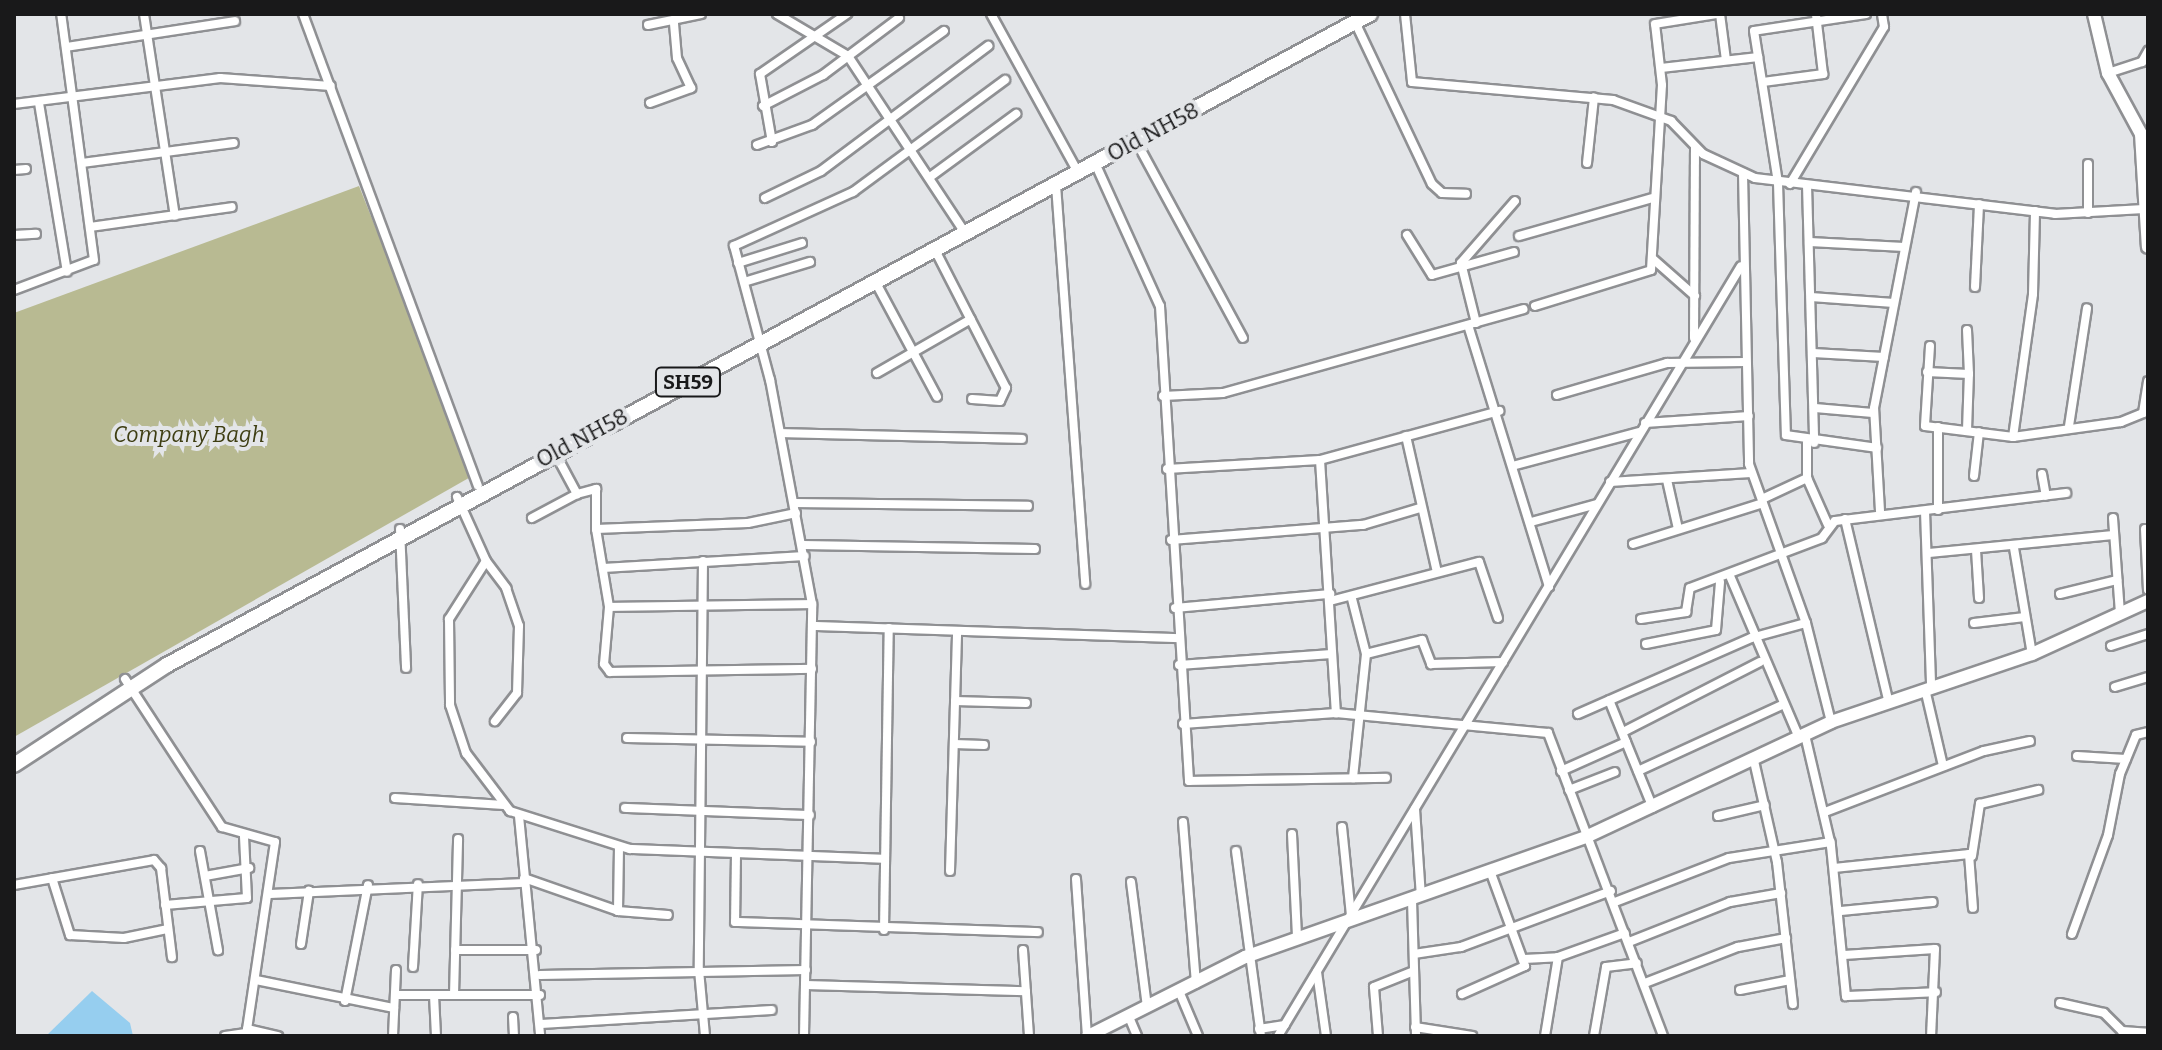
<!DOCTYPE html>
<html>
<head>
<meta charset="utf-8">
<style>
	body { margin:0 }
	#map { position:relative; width:2162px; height:1050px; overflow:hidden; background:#e3e5e8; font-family:Bitter,serif }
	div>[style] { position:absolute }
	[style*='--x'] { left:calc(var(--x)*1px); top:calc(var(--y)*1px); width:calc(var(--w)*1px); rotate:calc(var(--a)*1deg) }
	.green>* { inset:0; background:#b8ba92 }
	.water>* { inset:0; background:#96ceef }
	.roads { filter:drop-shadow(2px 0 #8f9093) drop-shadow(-2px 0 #8f9093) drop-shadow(0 2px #8f9093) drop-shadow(0 -2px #8f9093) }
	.street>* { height:8px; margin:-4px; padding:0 4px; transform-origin:4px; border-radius:4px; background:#fff }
	.secondary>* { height:12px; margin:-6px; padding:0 6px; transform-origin:6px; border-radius:6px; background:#fff }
	.primary>* { height:14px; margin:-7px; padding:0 7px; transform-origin:7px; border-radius:7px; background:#fff }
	span { translate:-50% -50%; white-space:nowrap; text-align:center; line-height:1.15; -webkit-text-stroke:8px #e3e5e8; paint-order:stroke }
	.shield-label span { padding:2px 6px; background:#e3e5e8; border:2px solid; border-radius:6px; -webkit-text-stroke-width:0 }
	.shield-label { font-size:20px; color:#19191a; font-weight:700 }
	.street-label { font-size:22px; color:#19191a }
	.park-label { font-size:22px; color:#3e3e13; font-style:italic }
	.frame { position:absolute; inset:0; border:16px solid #19191a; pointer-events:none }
</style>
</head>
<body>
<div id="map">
	<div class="green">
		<i style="clip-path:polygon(359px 186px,474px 475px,14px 737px,14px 313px)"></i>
	</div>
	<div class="water">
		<i style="clip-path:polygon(92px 991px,130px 1023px,133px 1036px,46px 1036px)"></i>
	</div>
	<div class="roads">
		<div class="street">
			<i style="--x:144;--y:14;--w:204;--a:81.3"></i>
			<i style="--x:303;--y:14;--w:503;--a:69.66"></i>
			<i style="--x:777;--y:14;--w:82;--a:30.6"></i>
			<i style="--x:848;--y:56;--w:214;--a:56.5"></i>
			<i style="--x:991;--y:14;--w:175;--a:61.2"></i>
			<i style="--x:1405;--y:14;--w:68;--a:84.1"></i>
			<i style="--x:1412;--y:82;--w:202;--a:5.1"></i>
			<i style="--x:1613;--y:100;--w:62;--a:19.9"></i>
			<i style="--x:1671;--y:121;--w:46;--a:45.9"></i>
			<i style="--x:1703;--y:154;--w:57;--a:24.8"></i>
			<i style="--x:1755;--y:178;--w:302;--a:6.8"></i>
			<i style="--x:2055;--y:214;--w:89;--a:-3.2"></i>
			<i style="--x:1720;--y:14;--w:46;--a:82.6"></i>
			<i style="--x:1866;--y:14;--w:113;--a:171.4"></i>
			<i style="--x:1754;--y:31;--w:154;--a:81"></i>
			<i style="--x:1778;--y:183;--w:252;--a:88.2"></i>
			<i style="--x:1786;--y:435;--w:92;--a:8.1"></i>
			<i style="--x:1355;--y:22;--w:179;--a:64.6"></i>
			<i style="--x:1432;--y:184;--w:13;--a:42"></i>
			<i style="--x:1442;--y:193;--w:24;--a:2"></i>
			<i style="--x:648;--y:25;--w:54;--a:-11.7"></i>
			<i style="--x:66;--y:47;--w:171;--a:-8.7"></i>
			<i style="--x:1661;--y:68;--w:98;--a:-6.5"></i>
			<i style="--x:2108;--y:73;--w:36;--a:-18"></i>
			<i style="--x:2142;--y:62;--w:13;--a:-61"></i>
			<i style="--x:1763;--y:82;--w:61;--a:-7.6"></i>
			<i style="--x:1823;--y:74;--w:60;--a:-96.7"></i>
			<i style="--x:39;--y:103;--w:171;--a:80.6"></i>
			<i style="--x:650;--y:103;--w:44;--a:-20.1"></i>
			<i style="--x:691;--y:88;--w:33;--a:-115"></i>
			<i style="--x:677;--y:58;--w:38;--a:-95"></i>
			<i style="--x:14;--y:104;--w:208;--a:-7.2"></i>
			<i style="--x:220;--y:78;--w:111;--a:4.1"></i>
			<i style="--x:763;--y:106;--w:68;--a:-27.3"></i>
			<i style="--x:823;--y:75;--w:95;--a:-36.9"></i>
			<i style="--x:1136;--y:141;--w:224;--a:61.5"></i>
			<i style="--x:772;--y:142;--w:69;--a:-100"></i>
			<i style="--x:760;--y:74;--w:106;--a:-34.6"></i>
			<i style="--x:757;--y:145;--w:59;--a:-20"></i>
			<i style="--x:812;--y:125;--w:162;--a:-35.5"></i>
			<i style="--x:82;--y:163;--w:153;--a:-7.5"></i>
			<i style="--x:1095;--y:163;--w:157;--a:65.6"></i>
			<i style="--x:1160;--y:306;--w:476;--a:86.5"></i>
			<i style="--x:1189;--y:781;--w:197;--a:-0.9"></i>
			<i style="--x:1587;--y:163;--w:66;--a:-83.9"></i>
			<i style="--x:14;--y:170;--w:12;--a:-5"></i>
			<i style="--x:1743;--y:173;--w:291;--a:88.8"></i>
			<i style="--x:1749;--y:464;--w:169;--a:70.3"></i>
			<i style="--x:1806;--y:623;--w:102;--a:75.8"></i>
			<i style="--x:930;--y:177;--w:107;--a:-36.2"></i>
			<i style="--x:1790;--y:184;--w:183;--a:-59.1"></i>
			<i style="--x:1884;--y:27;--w:13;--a:-99"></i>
			<i style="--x:1056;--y:185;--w:400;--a:85.8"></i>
			<i style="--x:1807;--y:185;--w:258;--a:88.4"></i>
			<i style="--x:765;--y:198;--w:62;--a:-25.7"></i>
			<i style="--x:821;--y:171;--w:209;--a:-36.8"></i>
			<i style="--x:2088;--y:213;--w:49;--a:-90"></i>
			<i style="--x:90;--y:227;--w:143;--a:-8"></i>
			<i style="--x:14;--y:235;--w:22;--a:-3"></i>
			<i style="--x:1407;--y:235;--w:47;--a:58"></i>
			<i style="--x:1432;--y:275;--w:85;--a:-15.7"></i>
			<i style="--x:1519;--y:236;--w:138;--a:-15.9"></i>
			<i style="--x:1809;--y:242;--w:96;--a:3"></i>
			<i style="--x:935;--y:250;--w:155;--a:62.8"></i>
			<i style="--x:1006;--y:388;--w:14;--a:115"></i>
			<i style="--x:1000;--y:401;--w:28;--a:-176"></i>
			<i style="--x:1653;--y:259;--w:56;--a:41.4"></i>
			<i style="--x:738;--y:263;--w:67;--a:-17.4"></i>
			<i style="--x:744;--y:282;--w:69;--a:-16.9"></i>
			<i style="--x:876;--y:283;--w:129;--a:61.8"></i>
			<i style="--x:1975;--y:287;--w:83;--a:-87.2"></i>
			<i style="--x:14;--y:290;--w:85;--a:-20.6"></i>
			<i style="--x:94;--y:260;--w:248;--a:-97.6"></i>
			<i style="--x:1811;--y:297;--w:83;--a:4.1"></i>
			<i style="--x:1535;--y:306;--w:121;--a:-17.2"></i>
			<i style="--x:1651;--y:270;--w:185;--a:-86.6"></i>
			<i style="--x:1662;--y:85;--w:61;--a:-96.5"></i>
			<i style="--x:1655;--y:24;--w:63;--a:-9.2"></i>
			<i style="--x:1476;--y:323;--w:62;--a:-104"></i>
			<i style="--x:1461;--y:263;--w:82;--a:-48.9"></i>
			<i style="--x:1468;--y:325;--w:274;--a:72.8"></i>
			<i style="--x:1694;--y:338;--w:191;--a:-89.7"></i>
			<i style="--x:1930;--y:346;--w:80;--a:93.6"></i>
			<i style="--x:1925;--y:426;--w:89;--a:7.1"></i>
			<i style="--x:2013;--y:437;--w:109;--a:-7.9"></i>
			<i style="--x:2121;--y:422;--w:24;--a:-22"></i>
			<i style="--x:2143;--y:413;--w:32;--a:-81"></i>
			<i style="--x:1813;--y:353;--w:71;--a:3.2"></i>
			<i style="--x:1927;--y:372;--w:42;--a:2.7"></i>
			<i style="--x:1969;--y:374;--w:44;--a:-92.6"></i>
			<i style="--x:877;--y:373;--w:108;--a:-29.9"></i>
			<i style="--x:1557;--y:395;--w:115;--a:-16.2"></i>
			<i style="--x:1667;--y:363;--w:79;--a:-0.7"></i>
			<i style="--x:1163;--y:396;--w:60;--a:-2.9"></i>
			<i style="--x:1223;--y:393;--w:312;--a:-15.6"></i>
			<i style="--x:1815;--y:408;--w:58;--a:4.9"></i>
			<i style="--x:1645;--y:423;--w:104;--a:-3.9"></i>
			<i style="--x:2069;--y:426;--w:119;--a:-81.3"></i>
			<i style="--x:1967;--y:430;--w:56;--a:-88"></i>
			<i style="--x:782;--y:433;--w:240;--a:1.4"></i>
			<i style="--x:1406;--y:436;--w:139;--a:77.2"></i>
			<i style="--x:2013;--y:437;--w:144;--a:-82"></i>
			<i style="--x:2033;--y:294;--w:83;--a:-88.6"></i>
			<i style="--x:1807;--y:442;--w:36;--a:90"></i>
			<i style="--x:1807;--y:478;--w:51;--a:65.9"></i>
			<i style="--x:555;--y:453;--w:47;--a:61.8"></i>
			<i style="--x:577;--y:494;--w:20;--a:-15"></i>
			<i style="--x:596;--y:489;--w:40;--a:90"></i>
			<i style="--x:596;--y:529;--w:152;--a:-2.3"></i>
			<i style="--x:748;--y:523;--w:49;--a:-11.8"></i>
			<i style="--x:1320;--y:460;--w:254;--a:86.4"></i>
			<i style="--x:1516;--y:465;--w:127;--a:-15"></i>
			<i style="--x:1167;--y:469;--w:153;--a:-3.4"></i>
			<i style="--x:1320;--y:460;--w:186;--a:-15.3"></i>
			<i style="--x:2042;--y:474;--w:22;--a:80"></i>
			<i style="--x:1974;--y:476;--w:44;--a:-83.5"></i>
			<i style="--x:1667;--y:480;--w:50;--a:77.3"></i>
			<i style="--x:1610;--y:482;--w:141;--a:-3.7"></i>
			<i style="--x:457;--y:497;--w:70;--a:65.6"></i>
			<i style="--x:486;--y:561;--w:69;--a:122.5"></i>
			<i style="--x:449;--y:619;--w:86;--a:89.3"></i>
			<i style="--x:450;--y:705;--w:51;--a:71.6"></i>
			<i style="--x:466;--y:753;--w:73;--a:52.8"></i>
			<i style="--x:510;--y:811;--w:126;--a:17.6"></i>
			<i style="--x:630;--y:849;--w:255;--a:2.2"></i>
			<i style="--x:1762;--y:499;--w:50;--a:-25"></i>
			<i style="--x:794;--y:503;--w:234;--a:0.7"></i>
			<i style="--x:1938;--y:510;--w:83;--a:-90"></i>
			<i style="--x:1880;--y:511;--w:103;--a:-93.3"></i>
			<i style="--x:1874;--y:408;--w:220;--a:-79"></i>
			<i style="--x:1925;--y:511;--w:176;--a:88"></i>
			<i style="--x:532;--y:518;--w:51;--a:-28.1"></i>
			<i style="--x:2113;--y:518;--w:95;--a:85.8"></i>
			<i style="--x:1845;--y:519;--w:186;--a:76.6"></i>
			<i style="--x:1531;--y:522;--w:68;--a:-15.3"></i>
			<i style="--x:400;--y:529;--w:139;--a:87.5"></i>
			<i style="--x:596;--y:529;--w:79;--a:80.5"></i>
			<i style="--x:609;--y:607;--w:203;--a:-0.8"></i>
			<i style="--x:2145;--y:529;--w:61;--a:87.2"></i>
			<i style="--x:1171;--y:540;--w:193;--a:-4.5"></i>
			<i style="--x:1363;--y:525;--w:59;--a:-16.6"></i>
			<i style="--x:1633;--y:544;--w:136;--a:-17.5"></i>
			<i style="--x:803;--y:545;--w:232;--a:1"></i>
			<i style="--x:2014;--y:548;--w:108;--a:80.4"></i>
			<i style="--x:1976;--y:550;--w:48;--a:86.4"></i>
			<i style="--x:1929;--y:553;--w:185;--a:-5.6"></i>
			<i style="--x:486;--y:561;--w:34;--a:53"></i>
			<i style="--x:506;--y:588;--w:40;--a:71.1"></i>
			<i style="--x:519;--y:626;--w:67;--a:91.7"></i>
			<i style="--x:517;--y:693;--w:36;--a:128"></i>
			<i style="--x:703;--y:561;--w:409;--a:90.6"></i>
			<i style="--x:699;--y:970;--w:66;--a:84.8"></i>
			<i style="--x:603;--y:568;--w:202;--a:-3.4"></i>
			<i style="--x:1730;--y:576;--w:176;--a:66.9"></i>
			<i style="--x:2060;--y:594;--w:59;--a:-13.8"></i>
			<i style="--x:1352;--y:599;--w:57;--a:75.7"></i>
			<i style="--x:1366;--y:654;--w:125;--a:96"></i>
			<i style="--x:1330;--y:601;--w:154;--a:-14.7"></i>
			<i style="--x:1479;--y:562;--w:59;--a:71.3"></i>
			<i style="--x:609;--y:607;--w:57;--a:95"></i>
			<i style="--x:604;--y:664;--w:10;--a:53"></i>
			<i style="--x:610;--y:672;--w:202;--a:-0.9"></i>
			<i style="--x:1175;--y:608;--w:156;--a:-5.2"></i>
			<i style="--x:1641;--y:619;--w:46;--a:-8.8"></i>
			<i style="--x:1686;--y:612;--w:24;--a:-81"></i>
			<i style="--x:1690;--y:588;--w:141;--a:-20.7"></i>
			<i style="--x:1822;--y:538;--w:21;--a:-53"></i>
			<i style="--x:1835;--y:521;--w:233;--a:-6.9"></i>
			<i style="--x:1974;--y:623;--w:51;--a:-6.7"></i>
			<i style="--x:813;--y:626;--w:364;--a:1.9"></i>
			<i style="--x:1646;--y:644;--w:71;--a:-11.3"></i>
			<i style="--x:1716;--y:630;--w:48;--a:-85.2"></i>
			<i style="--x:2111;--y:646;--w:39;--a:-18"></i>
			<i style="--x:1366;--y:654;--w:58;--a:-14"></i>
			<i style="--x:1422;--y:640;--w:26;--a:69"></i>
			<i style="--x:1431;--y:664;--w:72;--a:-1.6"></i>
			<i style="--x:1179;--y:665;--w:153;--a:-4.1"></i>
			<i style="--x:125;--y:679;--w:177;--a:56.8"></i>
			<i style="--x:222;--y:827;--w:55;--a:15.8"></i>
			<i style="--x:275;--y:842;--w:196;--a:98.5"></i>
			<i style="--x:2115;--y:687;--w:34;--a:-17"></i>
			<i style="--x:1925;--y:689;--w:79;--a:76.8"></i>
			<i style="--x:955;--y:701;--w:71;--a:1.6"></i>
			<i style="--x:1578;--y:714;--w:189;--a:-23.7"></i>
			<i style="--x:1751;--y:638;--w:57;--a:-15.3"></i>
			<i style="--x:1183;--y:724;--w:153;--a:-4.1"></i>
			<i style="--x:1336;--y:713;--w:213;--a:5.4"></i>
			<i style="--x:1548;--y:733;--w:324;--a:69.2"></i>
			<i style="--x:1623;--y:732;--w:154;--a:-27.1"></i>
			<i style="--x:1805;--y:735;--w:114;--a:76.8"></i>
			<i style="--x:1831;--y:846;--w:151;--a:84.3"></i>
			<i style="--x:1846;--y:996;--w:90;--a:-2.5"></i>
			<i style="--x:627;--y:738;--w:184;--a:1.2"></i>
			<i style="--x:1626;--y:742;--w:71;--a:67.8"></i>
			<i style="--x:954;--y:744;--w:30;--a:2"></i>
			<i style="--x:2077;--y:756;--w:49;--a:3.5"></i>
			<i style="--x:1754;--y:761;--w:104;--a:77.2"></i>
			<i style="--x:1777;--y:862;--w:143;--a:83.6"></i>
			<i style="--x:1561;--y:771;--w:71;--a:-24"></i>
			<i style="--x:1626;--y:742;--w:45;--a:-112"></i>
			<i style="--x:1638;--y:771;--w:158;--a:-24.6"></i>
			<i style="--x:1569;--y:790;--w:49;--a:-21.4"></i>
			<i style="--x:395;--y:798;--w:109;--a:3.7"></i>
			<i style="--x:625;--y:808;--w:185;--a:2.2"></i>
			<i style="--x:1415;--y:809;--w:87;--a:86.1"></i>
			<i style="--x:1825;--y:812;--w:170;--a:-21"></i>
			<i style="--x:1984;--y:751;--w:47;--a:-12.3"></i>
			<i style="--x:519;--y:816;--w:221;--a:84.5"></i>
			<i style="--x:1718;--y:816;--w:48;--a:-13.2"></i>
			<i style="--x:1183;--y:822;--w:162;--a:85.4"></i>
			<i style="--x:1342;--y:827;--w:88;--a:84.2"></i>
			<i style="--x:1292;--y:834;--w:104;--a:87.2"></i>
			<i style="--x:200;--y:851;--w:101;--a:79.7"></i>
			<i style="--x:1236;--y:851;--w:187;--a:82.3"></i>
			<i style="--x:736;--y:854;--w:68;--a:90.8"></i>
			<i style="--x:735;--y:922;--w:303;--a:1.9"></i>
			<i style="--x:1972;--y:856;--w:53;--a:-81.3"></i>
			<i style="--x:1980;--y:804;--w:60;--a:-13.6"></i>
			<i style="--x:1834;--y:868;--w:136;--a:-5.9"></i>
			<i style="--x:1969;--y:854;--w:54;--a:85.8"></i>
			<i style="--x:950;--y:871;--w:240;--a:-88.3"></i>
			<i style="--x:205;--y:876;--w:45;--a:-10.3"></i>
			<i style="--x:52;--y:878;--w:60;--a:72.5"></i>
			<i style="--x:70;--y:935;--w:54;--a:3.2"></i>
			<i style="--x:124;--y:938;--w:45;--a:-11.6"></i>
			<i style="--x:524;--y:878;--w:100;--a:19.3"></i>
			<i style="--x:618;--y:911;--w:63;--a:-89.1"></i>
			<i style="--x:1076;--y:879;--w:157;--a:86"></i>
			<i style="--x:1131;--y:882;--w:126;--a:82.7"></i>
			<i style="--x:14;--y:885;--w:142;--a:-10.1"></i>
			<i style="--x:154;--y:860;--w:11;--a:49"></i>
			<i style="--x:161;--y:868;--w:90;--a:83"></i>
			<i style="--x:270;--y:894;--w:255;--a:-2.5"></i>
			<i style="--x:1412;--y:900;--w:136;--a:88.3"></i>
			<i style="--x:1615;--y:902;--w:122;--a:-21.1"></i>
			<i style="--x:1729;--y:858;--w:103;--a:-8.9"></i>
			<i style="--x:165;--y:905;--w:82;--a:-4.9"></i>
			<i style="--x:247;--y:898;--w:62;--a:-92.8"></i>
			<i style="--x:618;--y:911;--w:50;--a:4.6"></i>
			<i style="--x:1841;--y:911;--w:92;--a:-5.6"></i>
			<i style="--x:884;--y:930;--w:302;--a:-89.1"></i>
			<i style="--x:2072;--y:934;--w:105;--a:-70"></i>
			<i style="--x:2108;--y:835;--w:62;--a:-78.9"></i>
			<i style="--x:2120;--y:774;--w:42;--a:-67.7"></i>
			<i style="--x:2136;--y:735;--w:12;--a:-14"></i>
			<i style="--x:1629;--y:942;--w:109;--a:-21.6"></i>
			<i style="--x:1730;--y:902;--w:52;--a:-10"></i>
			<i style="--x:301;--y:944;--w:54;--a:-81.4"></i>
			<i style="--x:455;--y:950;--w:81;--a:0"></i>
			<i style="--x:1023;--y:950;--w:86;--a:86"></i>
			<i style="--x:1414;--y:954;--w:48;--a:-8.5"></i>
			<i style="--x:1461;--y:947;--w:160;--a:-20.5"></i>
			<i style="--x:1844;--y:955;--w:91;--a:-3.8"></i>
			<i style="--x:1935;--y:949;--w:87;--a:92.6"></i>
			<i style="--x:1524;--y:959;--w:34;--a:-3"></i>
			<i style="--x:1558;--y:957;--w:71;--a:-19.7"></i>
			<i style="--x:413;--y:967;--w:83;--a:-86.6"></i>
			<i style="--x:1317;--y:972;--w:65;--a:82"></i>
			<i style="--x:540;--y:975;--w:266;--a:-1.1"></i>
			<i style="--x:256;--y:980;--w:141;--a:11.5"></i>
			<i style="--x:1645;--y:983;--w:100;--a:-21.2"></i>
			<i style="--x:1738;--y:947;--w:49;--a:-10.6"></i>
			<i style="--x:806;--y:985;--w:220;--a:1.6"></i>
			<i style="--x:1740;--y:990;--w:51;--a:-11.3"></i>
			<i style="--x:1179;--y:991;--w:49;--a:67.1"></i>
			<i style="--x:1462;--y:994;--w:69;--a:-24"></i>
			<i style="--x:1525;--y:966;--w:101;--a:-110.2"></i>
			<i style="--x:395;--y:995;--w:145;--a:0"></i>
			<i style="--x:434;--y:995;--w:41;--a:87.2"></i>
			<i style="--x:454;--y:995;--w:156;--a:-88.5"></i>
			<i style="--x:345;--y:1001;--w:118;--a:-78.8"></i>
			<i style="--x:2060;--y:1003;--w:45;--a:12.8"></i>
			<i style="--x:2104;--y:1013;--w:25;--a:45"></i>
			<i style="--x:2122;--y:1031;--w:26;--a:4"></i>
			<i style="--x:513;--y:1017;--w:19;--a:87"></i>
			<i style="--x:1129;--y:1017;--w:21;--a:67"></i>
			<i style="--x:541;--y:1024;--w:231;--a:-3.5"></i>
			<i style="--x:1415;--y:1027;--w:58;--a:9"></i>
			<i style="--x:247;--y:1029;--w:32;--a:13"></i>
			<i style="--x:1259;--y:1029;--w:26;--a:-9"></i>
			<i style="--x:225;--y:1036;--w:21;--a:-8"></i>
			<i style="--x:393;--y:1036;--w:66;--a:-87.4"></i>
			<i style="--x:804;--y:1036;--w:432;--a:-88.9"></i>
			<i style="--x:812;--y:604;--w:228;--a:-100.6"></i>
			<i style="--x:770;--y:380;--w:139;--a:-105"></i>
			<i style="--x:734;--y:246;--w:131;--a:-24.4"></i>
			<i style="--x:853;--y:192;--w:189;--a:-36.4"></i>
			<i style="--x:1278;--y:1036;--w:898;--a:-58.98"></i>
			<i style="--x:1378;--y:1036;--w:49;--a:-94.7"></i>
			<i style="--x:1374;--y:987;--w:43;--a:-21.8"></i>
			<i style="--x:1545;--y:1036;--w:80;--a:-80.7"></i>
			<i style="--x:1594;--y:1036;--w:70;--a:-80.1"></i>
			<i style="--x:1606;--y:967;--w:31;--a:-7"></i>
		</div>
		<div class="secondary">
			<i style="--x:2094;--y:14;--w:61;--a:76.7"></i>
			<i style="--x:2108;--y:73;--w:69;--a:61.6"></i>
			<i style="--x:2141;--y:134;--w:113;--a:86.5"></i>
			<i style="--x:1088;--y:1036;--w:176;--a:-26.7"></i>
			<i style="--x:1245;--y:957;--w:364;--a:-19.4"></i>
			<i style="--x:1588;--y:836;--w:268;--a:-25.1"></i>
			<i style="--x:1831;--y:722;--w:212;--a:-18.7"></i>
			<i style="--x:2032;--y:654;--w:128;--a:-24.6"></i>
		</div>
		<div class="primary">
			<i style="--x:14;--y:765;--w:183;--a:-33.2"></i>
			<i style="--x:167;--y:665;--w:1368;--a:-28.42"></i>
		</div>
	</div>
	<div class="shield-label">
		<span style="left:688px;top:382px">SH59</span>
	</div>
	<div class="street-label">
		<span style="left:1153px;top:132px;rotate:-28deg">Old NH58</span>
		<span style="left:582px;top:438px;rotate:-28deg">Old NH58</span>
	</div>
	<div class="park-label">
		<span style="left:189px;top:435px">Company Bagh</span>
	</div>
	<div class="frame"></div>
</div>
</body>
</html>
